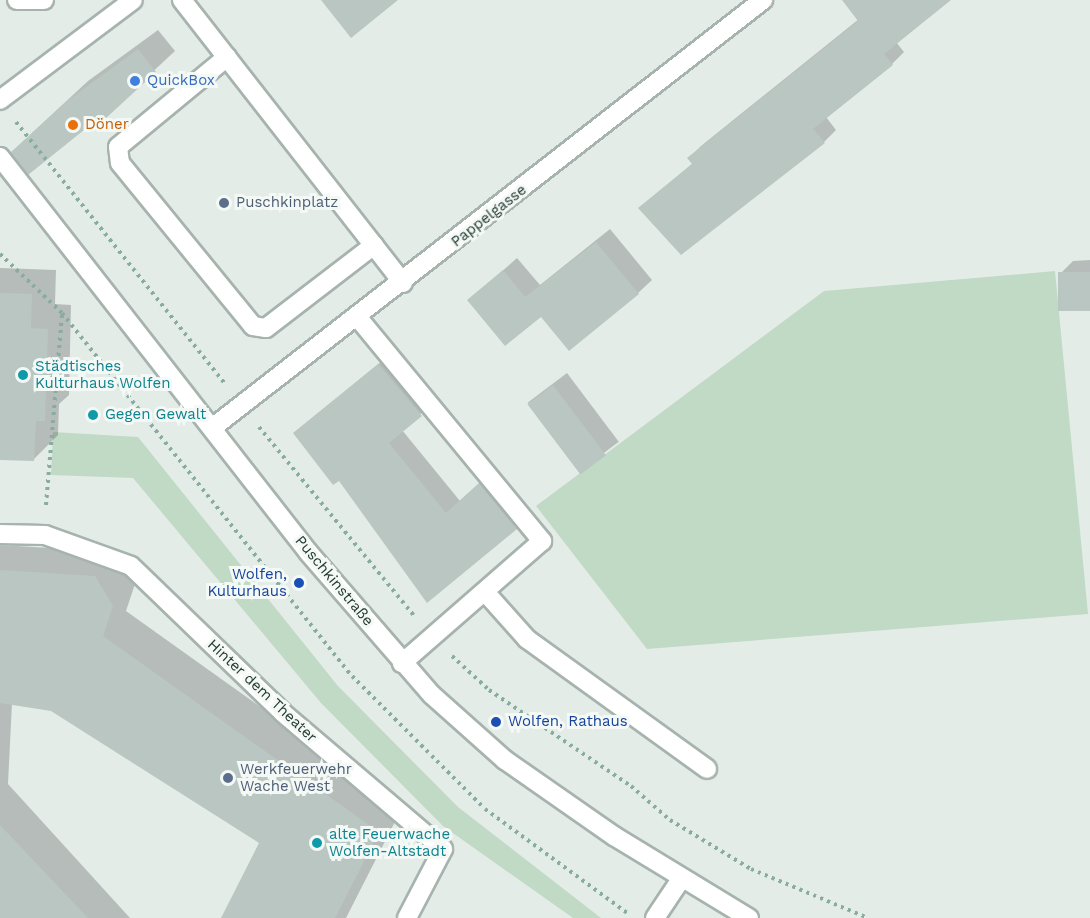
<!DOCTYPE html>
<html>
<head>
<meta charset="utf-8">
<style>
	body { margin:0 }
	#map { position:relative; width:1090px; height:918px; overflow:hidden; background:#e4ece8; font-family:"Work Sans",sans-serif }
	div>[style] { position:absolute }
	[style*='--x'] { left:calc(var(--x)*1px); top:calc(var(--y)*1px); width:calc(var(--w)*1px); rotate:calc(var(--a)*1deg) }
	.green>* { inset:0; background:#c0dac5 }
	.shadow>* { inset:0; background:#0003; transform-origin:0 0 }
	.building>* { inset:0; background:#bac6c1; transform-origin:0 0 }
	.path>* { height:4px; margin-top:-2px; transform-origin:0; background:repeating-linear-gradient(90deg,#88ac9f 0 3px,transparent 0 7.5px) }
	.roads { filter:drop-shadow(2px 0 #a7b3ae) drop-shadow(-2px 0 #a7b3ae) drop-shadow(0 2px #a7b3ae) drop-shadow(0 -2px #a7b3ae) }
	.minor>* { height:18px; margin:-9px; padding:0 9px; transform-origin:9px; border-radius:9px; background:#fff }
	.dots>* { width:16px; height:16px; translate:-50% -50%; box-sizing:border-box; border:3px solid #f4f9f6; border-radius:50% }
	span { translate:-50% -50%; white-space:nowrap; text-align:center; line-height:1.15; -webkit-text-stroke:6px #f4f9f6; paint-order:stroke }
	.shop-label { font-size:15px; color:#366cbe }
	.left { translate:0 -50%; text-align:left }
	.food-label { font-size:15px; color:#c56008 }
	.service-label { font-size:15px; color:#4e5e75 }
	.street-label { font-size:15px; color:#253b34 }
	.culture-label { font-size:15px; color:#0d838f }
	.transit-label { font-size:15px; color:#164399 }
	.right { translate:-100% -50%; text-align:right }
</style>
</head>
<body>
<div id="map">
	<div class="green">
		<i style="clip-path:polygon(1055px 271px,1088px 614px,647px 649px,536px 506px,824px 291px)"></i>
		<i style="clip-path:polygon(53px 432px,138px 437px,338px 686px,458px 807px,601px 918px,573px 918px,443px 826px,321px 703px,133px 478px,51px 475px)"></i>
	</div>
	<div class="shadow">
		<i style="clip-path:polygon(849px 0,949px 0,896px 42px,904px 52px,892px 64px,826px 117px,836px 130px,824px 142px,640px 208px,693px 163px,689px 158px,701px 146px,859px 19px)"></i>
		<i style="clip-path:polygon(158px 30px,175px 51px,91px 129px,32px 133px,88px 81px)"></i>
		<i style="clip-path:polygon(610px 229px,652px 280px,638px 293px,541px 315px,469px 300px,517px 258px,540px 285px)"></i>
		<i style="clip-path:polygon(1090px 260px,1090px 309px,1060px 274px,1073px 261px)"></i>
		<i style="clip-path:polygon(0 268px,56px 270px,55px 304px,71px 305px,69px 395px,59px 404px,58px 435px,34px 459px,0 459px)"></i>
		<i style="clip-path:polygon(393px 352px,434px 402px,402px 430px,460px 501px,494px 471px,529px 514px,427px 600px,340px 479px,295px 433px)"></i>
		<i style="left:567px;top:373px;width:86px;height:49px;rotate:53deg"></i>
		<i style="clip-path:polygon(0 545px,119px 552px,136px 581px,126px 611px,402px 808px,346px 918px,222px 918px,261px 843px,51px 709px,12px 703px,8px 784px,130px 918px,0 918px)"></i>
	</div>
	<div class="building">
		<i style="clip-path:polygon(321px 0,398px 0,351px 38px)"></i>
		<i style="clip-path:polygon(842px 0,951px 0,884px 54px,893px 65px,813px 129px,825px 143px,681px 255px,638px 208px,692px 164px,687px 158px,858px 21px)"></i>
		<i style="clip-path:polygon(138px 49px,156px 72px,92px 131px,84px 130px,28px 175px,11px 152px,67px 101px)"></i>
		<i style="clip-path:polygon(596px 242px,639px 294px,569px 351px,541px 317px,505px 346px,467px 300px,503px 270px,525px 297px)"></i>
		<i style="left:1090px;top:272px;width:39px;height:32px;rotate:90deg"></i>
		<i style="clip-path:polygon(0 293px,32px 294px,31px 328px,48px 329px,45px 421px,36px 421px,34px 461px,0 460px)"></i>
		<i style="clip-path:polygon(378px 364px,422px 416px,389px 443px,446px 513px,479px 483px,517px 529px,427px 603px,339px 481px,333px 485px,293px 433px)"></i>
		<i style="left:553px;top:385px;width:88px;height:32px;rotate:53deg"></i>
		<i style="clip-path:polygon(0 570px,95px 576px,113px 606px,103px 636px,379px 832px,335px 918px,221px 918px,259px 843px,51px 711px,0 703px)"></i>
		<i style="clip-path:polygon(0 825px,88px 918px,0 918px)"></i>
	</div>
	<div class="path">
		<i style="--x:16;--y:122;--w:335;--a:51.4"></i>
		<i style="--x:0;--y:254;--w:86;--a:43.6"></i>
		<i style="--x:62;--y:313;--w:465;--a:51.4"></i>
		<i style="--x:352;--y:676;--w:188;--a:45"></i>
		<i style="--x:485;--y:809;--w:176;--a:36.2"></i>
		<i style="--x:259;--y:427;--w:244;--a:50.6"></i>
		<i style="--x:46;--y:505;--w:192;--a:-85.2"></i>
		<i style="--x:452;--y:656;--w:50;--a:42.6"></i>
		<i style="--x:489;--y:690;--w:171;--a:34.1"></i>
		<i style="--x:631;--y:786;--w:52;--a:41.1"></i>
		<i style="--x:670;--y:820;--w:95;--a:31.2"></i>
		<i style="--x:751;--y:869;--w:127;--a:22.7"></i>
	</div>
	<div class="roads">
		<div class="minor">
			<i style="--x:17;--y:0;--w:27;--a:0"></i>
			<i style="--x:182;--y:0;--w:359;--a:52"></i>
			<i style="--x:227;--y:57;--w:141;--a:140.5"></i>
			<i style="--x:118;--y:147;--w:16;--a:83"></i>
			<i style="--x:120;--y:163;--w:210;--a:50.8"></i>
			<i style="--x:253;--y:326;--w:13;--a:9"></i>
			<i style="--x:266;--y:328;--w:136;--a:-37.5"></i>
			<i style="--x:0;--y:100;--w:166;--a:-36.9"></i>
			<i style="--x:0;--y:157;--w:501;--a:52.05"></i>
			<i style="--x:308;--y:552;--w:189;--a:49.1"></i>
			<i style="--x:432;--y:695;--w:98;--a:41.7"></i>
			<i style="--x:505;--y:760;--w:133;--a:34.9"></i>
			<i style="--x:614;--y:836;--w:158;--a:31.3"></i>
			<i style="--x:359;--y:319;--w:288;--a:50.5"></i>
			<i style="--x:542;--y:541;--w:186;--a:138.9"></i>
			<i style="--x:212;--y:428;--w:698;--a:-37.84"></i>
			<i style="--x:0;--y:534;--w:45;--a:1.3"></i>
			<i style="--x:45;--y:535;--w:91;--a:19.8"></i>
			<i style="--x:131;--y:566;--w:211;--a:44"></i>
			<i style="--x:283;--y:713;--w:210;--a:40.4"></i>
			<i style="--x:443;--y:849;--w:78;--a:117.6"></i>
			<i style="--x:486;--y:593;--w:62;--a:48.3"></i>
			<i style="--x:527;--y:639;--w:222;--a:35.8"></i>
			<i style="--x:655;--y:918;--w:47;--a:-56.3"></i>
		</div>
	</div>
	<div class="dots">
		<i style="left:135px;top:81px;background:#3f7fe0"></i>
		<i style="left:73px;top:125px;background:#e8710a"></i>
		<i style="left:224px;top:203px;background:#5c6f8a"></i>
		<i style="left:23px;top:375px;background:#0f9aa8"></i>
		<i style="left:93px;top:415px;background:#0f9aa8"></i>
		<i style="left:299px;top:583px;background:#1a4fb4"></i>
		<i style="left:496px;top:722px;background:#1a4fb4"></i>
		<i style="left:228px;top:778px;background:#5c6f8a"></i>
		<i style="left:317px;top:843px;background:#0f9aa8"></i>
	</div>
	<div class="shop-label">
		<span class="left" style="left:147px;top:81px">QuickBox</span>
	</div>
	<div class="food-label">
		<span class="left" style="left:85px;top:125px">Döner</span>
	</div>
	<div class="service-label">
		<span class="left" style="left:236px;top:203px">Puschkinplatz</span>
		<span class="left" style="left:240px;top:778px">Werkfeuerwehr<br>Wache West</span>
	</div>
	<div class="street-label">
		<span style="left:489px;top:216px;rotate:-38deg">Pappelgasse</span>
		<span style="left:334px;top:581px;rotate:50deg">Puschkinstraße</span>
		<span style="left:262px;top:691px;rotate:43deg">Hinter dem Theater</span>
	</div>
	<div class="culture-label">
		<span class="left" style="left:35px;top:375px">Städtisches<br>Kulturhaus Wolfen</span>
		<span class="left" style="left:105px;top:415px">Gegen Gewalt</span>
		<span class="left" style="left:329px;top:843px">alte Feuerwache<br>Wolfen-Altstadt</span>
	</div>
	<div class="transit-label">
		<span class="right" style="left:287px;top:583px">Wolfen,<br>Kulturhaus</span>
		<span class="left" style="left:508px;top:722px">Wolfen, Rathaus</span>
	</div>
</div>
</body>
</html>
